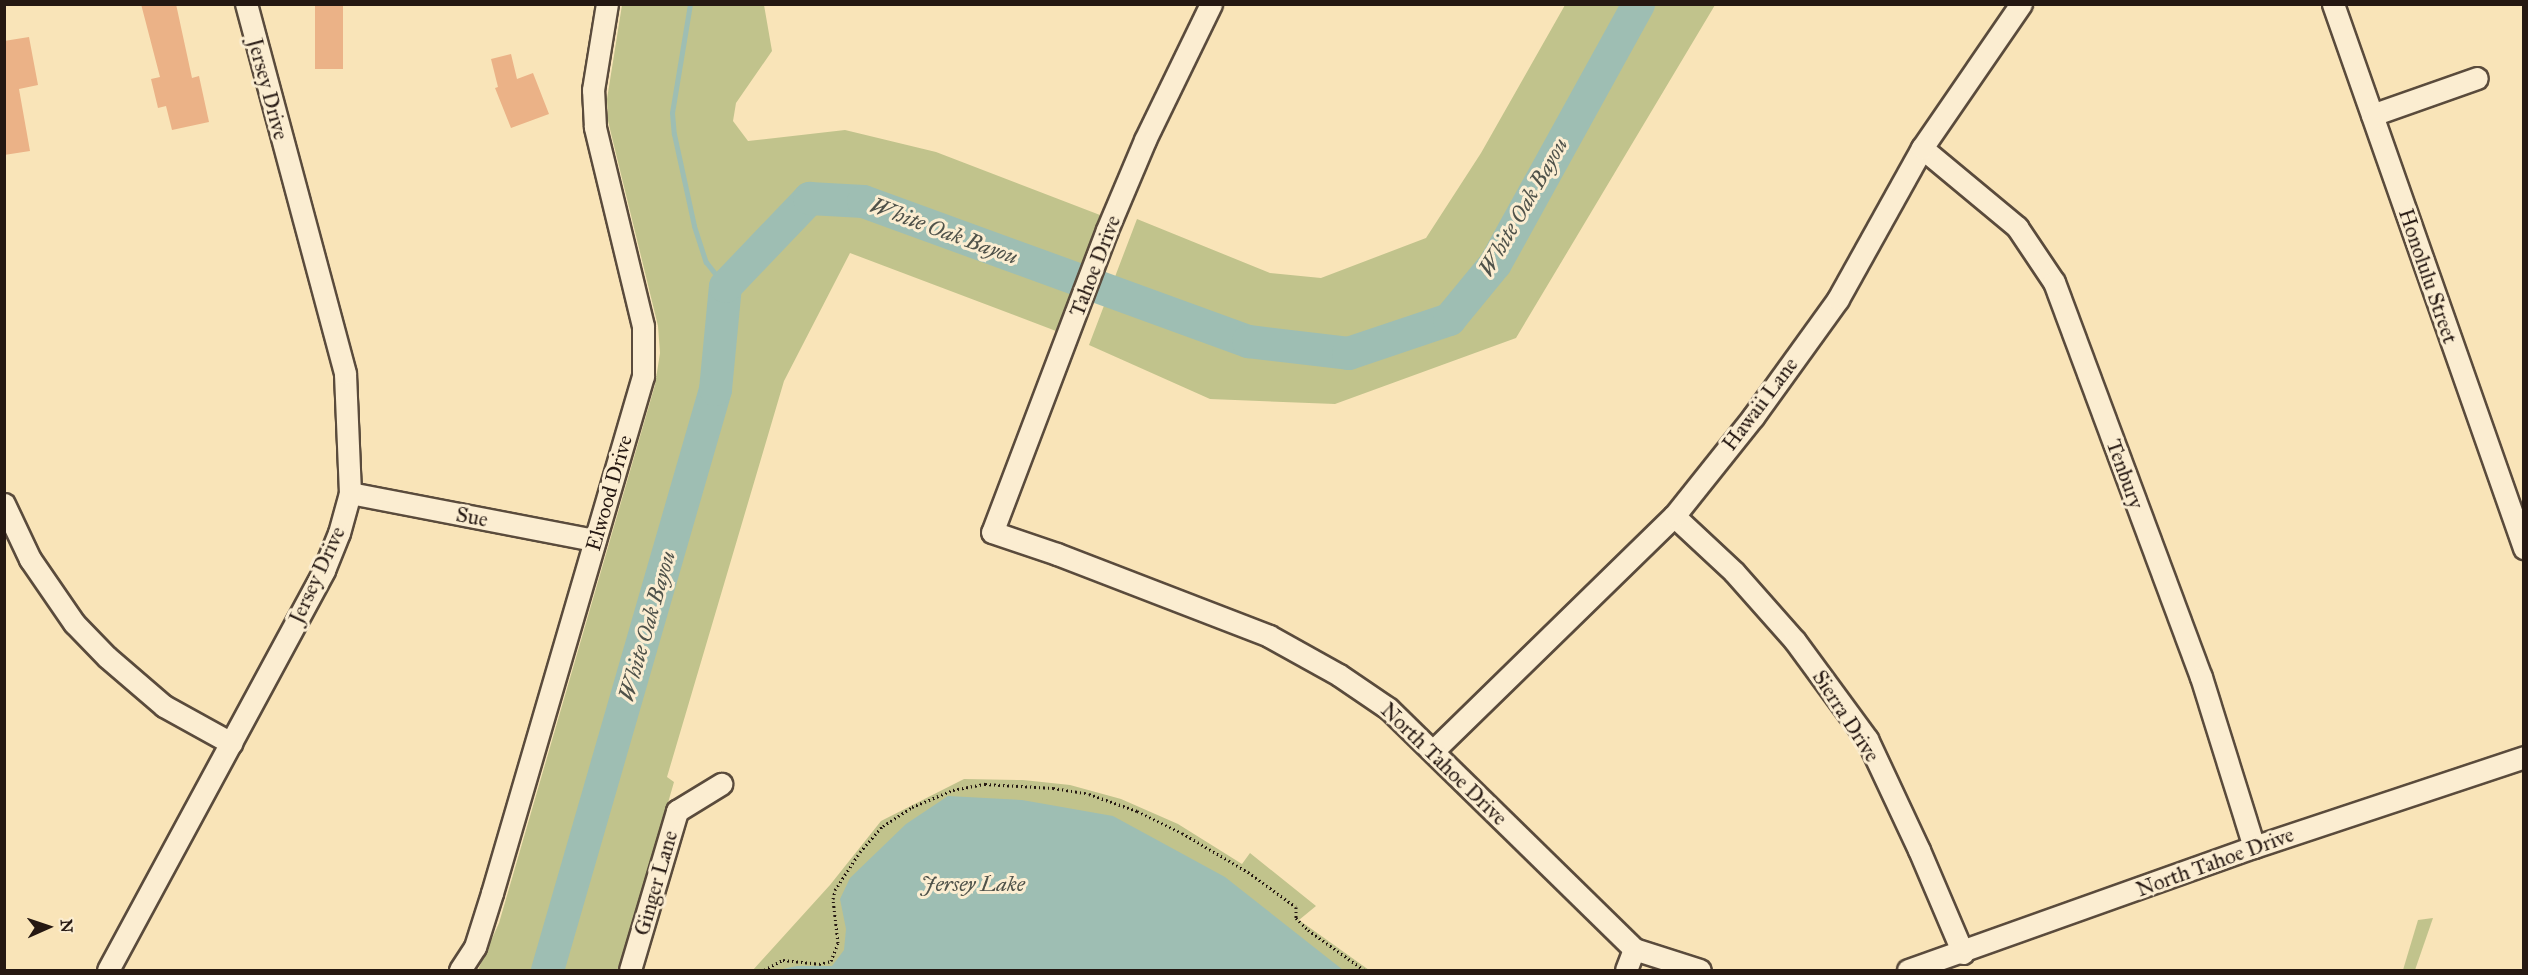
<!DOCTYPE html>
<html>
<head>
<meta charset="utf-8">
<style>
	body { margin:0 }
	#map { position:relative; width:2528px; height:975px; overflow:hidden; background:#f9e4b8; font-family:"IM FELL Great Primer",serif }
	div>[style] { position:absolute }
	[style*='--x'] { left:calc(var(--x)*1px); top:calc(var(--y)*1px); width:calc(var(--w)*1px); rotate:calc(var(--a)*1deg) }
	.green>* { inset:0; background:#c1c38c }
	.water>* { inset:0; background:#9ebeb3 }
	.stream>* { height:5px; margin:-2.5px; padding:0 2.5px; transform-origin:2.5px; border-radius:2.5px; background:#9ebeb3 }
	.river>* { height:33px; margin:-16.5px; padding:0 16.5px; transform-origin:16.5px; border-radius:16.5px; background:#9ebeb3 }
	.building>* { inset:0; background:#ebb287; transform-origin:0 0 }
	.path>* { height:3px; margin-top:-1.5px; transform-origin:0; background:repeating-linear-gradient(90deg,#251812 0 1.5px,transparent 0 4.5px) }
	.roads { filter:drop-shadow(2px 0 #5a4b3c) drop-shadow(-2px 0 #5a4b3c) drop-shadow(0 2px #5a4b3c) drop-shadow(0 -2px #5a4b3c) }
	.minor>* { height:21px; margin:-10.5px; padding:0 10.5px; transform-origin:10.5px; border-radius:10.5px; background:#fbedd1 }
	span { translate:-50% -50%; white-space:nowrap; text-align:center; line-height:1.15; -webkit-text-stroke:6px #fbedd1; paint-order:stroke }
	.street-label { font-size:21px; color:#251812 }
	.water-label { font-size:22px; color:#4f524a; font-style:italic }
	.frame { position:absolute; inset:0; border:6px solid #251812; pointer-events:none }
	.north { position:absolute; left:18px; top:897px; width:60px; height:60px; -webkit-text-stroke:4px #fbedd1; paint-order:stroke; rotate:87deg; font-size:16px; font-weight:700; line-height:24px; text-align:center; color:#251812 }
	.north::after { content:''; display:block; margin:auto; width:21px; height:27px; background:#251812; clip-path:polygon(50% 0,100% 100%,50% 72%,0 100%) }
</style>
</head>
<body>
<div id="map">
	<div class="green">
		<i style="clip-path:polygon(622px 5px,764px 5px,772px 51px,736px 103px,733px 121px,748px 141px,845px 130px,936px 152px,1100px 215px,1056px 331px,850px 253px,784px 381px,667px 777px,674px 782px,620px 970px,478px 970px,499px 923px,655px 385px,660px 353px,658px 326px,608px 121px,607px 99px)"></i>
		<i style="clip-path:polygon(1565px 5px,1715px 5px,1516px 338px,1335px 404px,1210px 399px,1089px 345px,1137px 219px,1270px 273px,1321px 278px,1426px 238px,1481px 153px)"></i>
		<i style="clip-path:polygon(964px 779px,1023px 780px,1070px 785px,1121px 799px,1178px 824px,1242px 864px,1250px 853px,1316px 906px,1299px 920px,1369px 970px,753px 970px,830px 885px,881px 821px)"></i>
		<i style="clip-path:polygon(2433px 918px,2415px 970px,2403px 970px,2418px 920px)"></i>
	</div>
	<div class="water">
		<i style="clip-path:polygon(948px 796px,1022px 800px,1113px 816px,1225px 877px,1343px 970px,778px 970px,797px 966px,832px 966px,844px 950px,846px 929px,840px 899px,850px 878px,906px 824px)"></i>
	</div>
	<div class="stream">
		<i style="--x:690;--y:4;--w:110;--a:99.4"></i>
		<i style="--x:672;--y:113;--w:21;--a:85"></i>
		<i style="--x:674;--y:134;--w:94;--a:77.7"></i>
		<i style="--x:694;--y:226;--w:38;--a:72"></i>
		<i style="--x:706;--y:262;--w:31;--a:52"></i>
	</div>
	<div class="river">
		<i style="--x:547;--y:970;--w:605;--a:-73.87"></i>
		<i style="--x:715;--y:389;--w:103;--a:-84.5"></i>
		<i style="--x:725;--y:286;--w:122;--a:-46.3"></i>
		<i style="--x:809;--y:198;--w:54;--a:3.2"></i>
		<i style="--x:863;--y:201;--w:410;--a:20"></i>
		<i style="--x:1248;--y:341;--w:101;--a:6.8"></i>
		<i style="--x:1348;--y:353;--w:107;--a:-18.6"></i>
		<i style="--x:1449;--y:319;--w:72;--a:-50.6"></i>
		<i style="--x:1495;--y:263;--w:296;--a:-61.1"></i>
	</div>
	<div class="building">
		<i style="clip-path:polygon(141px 4px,176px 4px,192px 78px,199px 76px,209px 122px,172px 130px,166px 106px,158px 108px,151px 79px,160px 77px)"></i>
		<i style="left:315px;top:4px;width:28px;height:65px"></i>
		<i style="clip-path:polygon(29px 37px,38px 85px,19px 89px,30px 151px,4px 155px,4px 41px)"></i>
		<i style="clip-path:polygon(511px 54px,517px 79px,533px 73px,549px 114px,511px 128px,495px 88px,498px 87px,491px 59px)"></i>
	</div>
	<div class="path">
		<i style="--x:764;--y:970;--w:21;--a:-28"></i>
		<i style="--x:783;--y:960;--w:36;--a:6"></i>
		<i style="--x:819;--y:964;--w:12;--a:-14"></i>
		<i style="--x:831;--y:961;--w:19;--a:-69"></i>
		<i style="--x:838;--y:943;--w:44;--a:-96.5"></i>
		<i style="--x:833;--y:899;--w:9;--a:-77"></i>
		<i style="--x:835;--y:890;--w:45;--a:-56.7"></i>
		<i style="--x:860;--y:852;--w:35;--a:-49"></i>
		<i style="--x:883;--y:826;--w:35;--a:-33"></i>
		<i style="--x:912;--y:807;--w:44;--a:-22.5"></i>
		<i style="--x:953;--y:790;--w:33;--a:-11"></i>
		<i style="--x:985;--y:784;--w:68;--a:3.4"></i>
		<i style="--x:1053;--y:788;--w:36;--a:9"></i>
		<i style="--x:1089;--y:794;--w:51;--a:19.5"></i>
		<i style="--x:1137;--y:811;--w:50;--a:26.1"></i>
		<i style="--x:1182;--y:833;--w:77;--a:30.6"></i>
		<i style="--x:1248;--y:872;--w:59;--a:36.1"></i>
		<i style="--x:1296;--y:907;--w:11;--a:90"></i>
		<i style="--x:1296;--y:918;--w:17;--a:45"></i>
		<i style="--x:1308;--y:930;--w:69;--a:35.5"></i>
	</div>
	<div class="roads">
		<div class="minor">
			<i style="--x:1211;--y:4;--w:151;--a:115.9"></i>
			<i style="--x:1145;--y:140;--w:98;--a:112.9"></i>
			<i style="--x:1107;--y:230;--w:323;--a:110.8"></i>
			<i style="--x:992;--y:532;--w:69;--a:18.7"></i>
			<i style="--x:1057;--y:554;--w:227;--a:21.1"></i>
			<i style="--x:1269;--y:636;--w:80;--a:29.1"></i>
			<i style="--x:1339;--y:675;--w:60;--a:34.2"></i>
			<i style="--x:1389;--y:709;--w:343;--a:44.4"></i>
			<i style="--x:1634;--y:949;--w:69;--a:17.7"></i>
			<i style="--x:2333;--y:4;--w:577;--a:70.65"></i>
			<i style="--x:2372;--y:115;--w:111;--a:-19.4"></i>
			<i style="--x:1922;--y:148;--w:124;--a:39.7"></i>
			<i style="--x:2017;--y:227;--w:66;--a:56.1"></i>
			<i style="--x:2054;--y:282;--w:421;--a:69.6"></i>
			<i style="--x:2201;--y:677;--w:178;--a:72.7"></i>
			<i style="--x:350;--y:493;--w:249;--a:10.9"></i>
			<i style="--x:4;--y:504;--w:61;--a:64.7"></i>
			<i style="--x:30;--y:559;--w:78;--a:55.5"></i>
			<i style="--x:74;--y:623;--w:47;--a:45.9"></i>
			<i style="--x:107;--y:657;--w:75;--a:40.7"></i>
			<i style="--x:164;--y:706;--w:77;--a:28.9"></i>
			<i style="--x:1674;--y:516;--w:82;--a:43"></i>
			<i style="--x:1734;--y:572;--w:92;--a:48.5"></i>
			<i style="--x:1795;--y:641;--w:122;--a:53.7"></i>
			<i style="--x:1867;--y:739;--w:123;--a:64.9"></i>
			<i style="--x:1919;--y:850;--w:112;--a:66.9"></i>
			<i style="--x:1433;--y:751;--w:337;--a:-44.3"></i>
			<i style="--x:1674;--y:516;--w:127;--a:-51.4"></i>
			<i style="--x:1753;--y:417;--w:145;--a:-54.2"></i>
			<i style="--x:1838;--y:299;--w:173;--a:-60.9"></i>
			<i style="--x:1922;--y:148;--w:175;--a:-55.5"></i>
			<i style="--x:108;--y:970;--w:455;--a:-61.6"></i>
			<i style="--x:324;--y:570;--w:40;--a:-68"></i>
			<i style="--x:339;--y:533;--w:41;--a:-74.6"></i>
			<i style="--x:350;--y:493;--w:120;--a:-92.4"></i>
			<i style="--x:345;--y:373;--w:382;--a:-105"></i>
			<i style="--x:460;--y:970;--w:27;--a:-57"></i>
			<i style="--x:475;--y:947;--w:57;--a:-72.5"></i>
			<i style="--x:492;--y:893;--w:539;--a:-73.72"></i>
			<i style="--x:643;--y:376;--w:50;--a:-90"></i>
			<i style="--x:643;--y:326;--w:205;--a:-103.6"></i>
			<i style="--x:595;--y:127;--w:37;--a:-93"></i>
			<i style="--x:593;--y:90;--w:87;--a:-80.8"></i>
			<i style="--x:630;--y:970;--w:166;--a:-73.5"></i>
			<i style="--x:677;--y:811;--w:52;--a:-31.5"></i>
			<i style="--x:1626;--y:970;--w:22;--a:-69"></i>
			<i style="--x:1908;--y:970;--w:367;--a:-19.6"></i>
			<i style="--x:2254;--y:847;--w:285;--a:-18.4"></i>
		</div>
	</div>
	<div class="street-label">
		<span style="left:268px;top:89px;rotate:75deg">Jersey Drive</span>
		<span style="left:1095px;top:266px;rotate:-69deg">Tahoe Drive</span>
		<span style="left:2428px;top:276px;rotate:71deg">Honolulu Street</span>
		<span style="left:1760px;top:404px;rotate:-53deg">Hawaii Lane</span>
		<span style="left:2125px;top:474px;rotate:70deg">Tenbury</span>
		<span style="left:609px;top:493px;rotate:-74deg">Elwood Drive</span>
		<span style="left:472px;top:517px;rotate:11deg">Sue</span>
		<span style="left:317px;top:575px;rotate:-65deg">Jersey Drive</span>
		<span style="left:1846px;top:716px;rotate:57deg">Sierra Drive</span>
		<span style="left:1444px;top:764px;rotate:44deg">North Tahoe Drive</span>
		<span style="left:2215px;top:862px;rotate:-20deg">North Tahoe Drive</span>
		<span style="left:656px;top:883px;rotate:-74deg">Ginger Lane</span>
	</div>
	<div class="water-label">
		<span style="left:1523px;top:207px;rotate:-60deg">White Oak Bayou</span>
		<span style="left:944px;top:231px;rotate:20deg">White Oak Bayou</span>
		<span style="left:647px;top:626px;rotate:-74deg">White Oak Bayou</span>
		<span style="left:973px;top:884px">Jersey Lake</span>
	</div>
	<div class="frame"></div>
	<div class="north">N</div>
</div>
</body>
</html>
